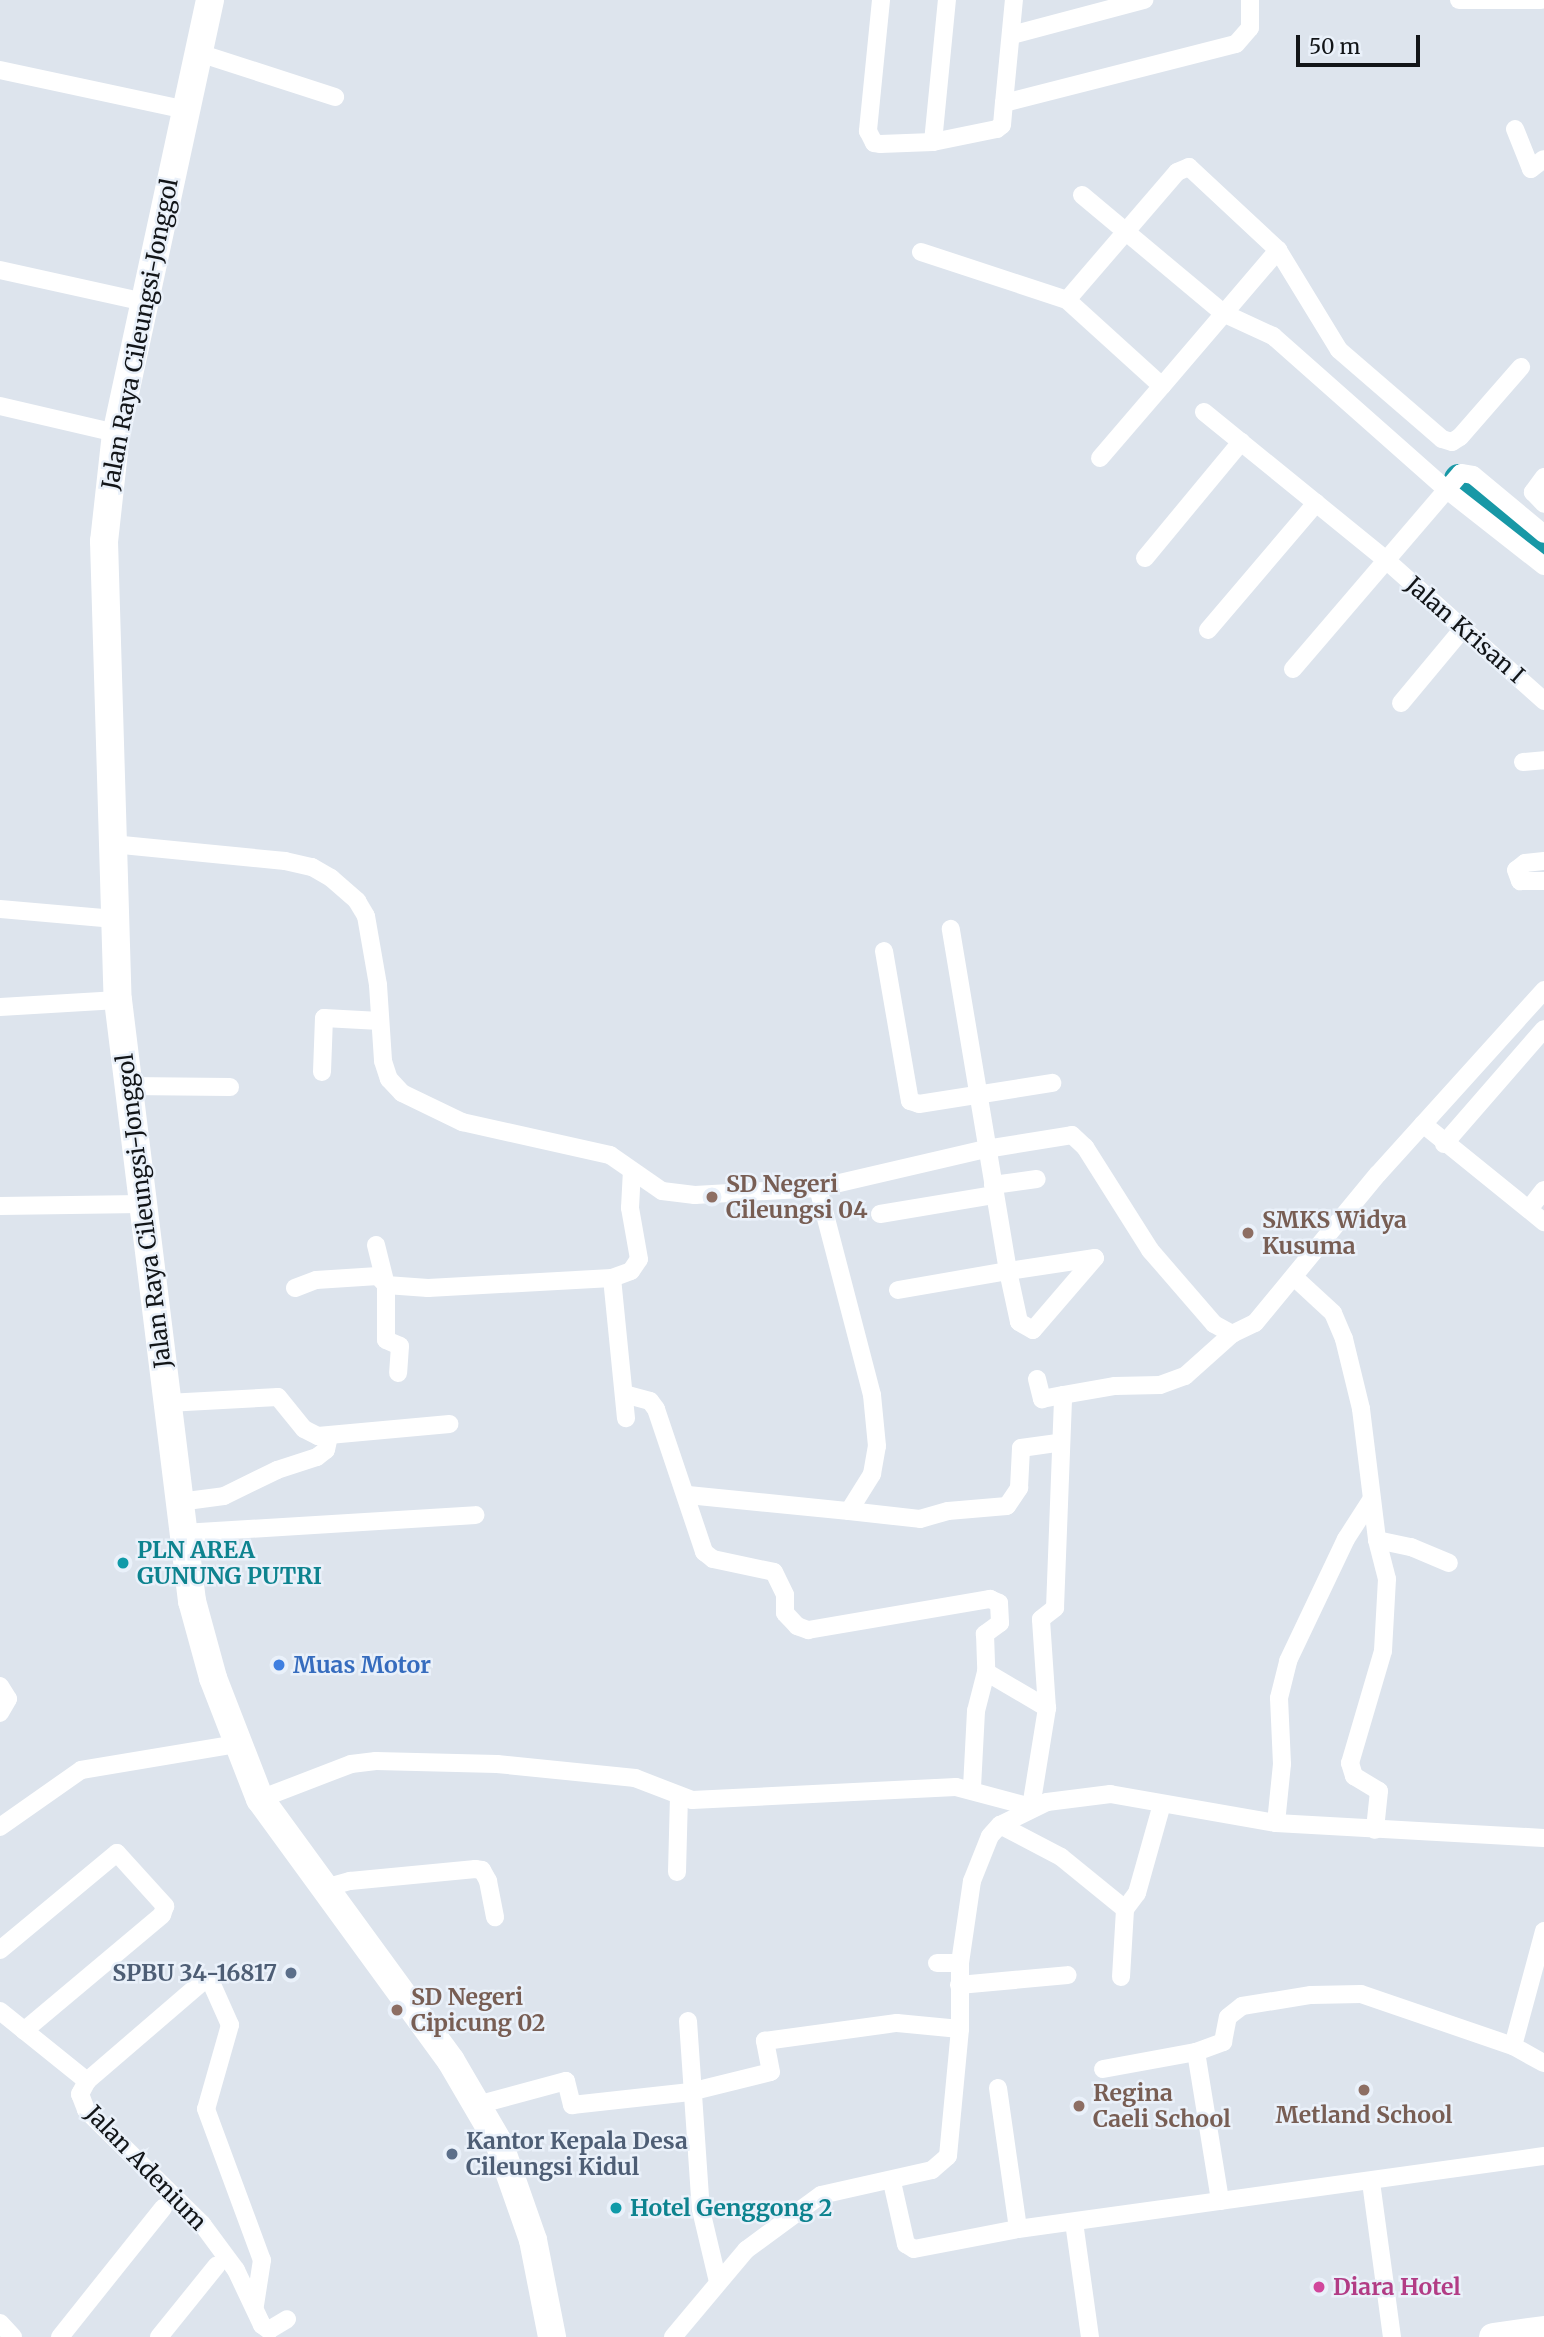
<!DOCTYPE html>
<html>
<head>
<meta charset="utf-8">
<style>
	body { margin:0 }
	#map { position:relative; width:1544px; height:2337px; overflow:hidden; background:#dde4ed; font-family:Merriweather,serif }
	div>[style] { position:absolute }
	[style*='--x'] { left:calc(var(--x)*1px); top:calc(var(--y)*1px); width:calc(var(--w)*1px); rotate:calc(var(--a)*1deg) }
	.river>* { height:30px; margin:-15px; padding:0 15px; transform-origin:15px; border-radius:15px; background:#1898a6 }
	.minor>* { height:18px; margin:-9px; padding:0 9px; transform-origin:9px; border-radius:9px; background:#fff }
	.primary>* { height:28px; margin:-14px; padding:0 14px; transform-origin:14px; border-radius:14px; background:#fff }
	.dots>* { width:19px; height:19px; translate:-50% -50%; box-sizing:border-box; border:4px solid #eaf1fa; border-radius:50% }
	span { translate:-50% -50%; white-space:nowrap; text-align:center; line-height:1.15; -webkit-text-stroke:5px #eaf1fa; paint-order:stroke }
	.street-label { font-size:23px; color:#121518 }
	.education-label { font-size:23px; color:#785e54; font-weight:700 }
	.left { translate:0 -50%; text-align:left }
	.culture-label { font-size:23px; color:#0d838f; font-weight:700 }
	.shop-label { font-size:23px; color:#366cbe; font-weight:700 }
	.service-label { font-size:23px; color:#4e5e75; font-weight:700 }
	.right { translate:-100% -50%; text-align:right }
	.hotel-label { font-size:23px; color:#b23c85; font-weight:700 }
	.scale { position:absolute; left:1296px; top:35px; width:124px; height:32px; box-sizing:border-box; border:4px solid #121518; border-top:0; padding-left:9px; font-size:21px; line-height:24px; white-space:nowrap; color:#121518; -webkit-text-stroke:5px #eaf1fa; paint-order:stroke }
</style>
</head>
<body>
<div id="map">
	<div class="river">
		<i style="--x:1459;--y:479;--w:111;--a:39.9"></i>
	</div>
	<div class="minor">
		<i style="--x:881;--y:0;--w:132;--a:95.7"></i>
		<i style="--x:868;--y:131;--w:13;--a:63"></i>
		<i style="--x:874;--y:143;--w:6;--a:9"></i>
		<i style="--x:880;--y:144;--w:53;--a:-2.2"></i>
		<i style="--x:933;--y:142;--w:65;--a:-11.5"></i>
		<i style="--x:997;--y:129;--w:6;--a:-39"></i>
		<i style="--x:1002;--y:125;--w:22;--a:-85"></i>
		<i style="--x:1004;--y:103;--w:239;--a:-14.3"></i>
		<i style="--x:1236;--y:44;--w:21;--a:-49"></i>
		<i style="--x:1250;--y:28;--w:28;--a:-90"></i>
		<i style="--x:1459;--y:0;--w:82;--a:0"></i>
		<i style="--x:1012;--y:35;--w:137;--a:-14.9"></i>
		<i style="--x:199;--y:53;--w:143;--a:17.9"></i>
		<i style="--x:0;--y:70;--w:190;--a:12.1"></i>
		<i style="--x:1004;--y:103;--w:103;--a:-84.5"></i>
		<i style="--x:1515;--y:129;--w:43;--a:68.2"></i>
		<i style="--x:1531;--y:169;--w:16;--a:-38"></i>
		<i style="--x:933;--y:142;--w:143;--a:-84.4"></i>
		<i style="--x:1082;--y:195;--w:184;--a:39.9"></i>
		<i style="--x:1223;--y:313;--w:55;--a:24.7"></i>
		<i style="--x:1273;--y:336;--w:232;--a:41.5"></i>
		<i style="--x:1447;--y:490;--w:123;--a:38.1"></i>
		<i style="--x:921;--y:252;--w:154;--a:18.2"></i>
		<i style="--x:1067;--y:300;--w:169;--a:-49.3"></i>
		<i style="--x:1177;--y:172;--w:13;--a:-23"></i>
		<i style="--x:1189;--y:167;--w:122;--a:43"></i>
		<i style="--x:1278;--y:250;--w:117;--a:58.6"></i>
		<i style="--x:1339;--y:350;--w:136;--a:40.8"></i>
		<i style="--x:1442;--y:439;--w:10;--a:17"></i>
		<i style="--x:1452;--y:442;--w:9;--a:-32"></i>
		<i style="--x:1460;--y:437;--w:93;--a:-48.9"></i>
		<i style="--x:0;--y:270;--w:148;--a:12.5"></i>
		<i style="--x:1067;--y:300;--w:128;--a:42.2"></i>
		<i style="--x:1162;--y:386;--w:179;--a:-49.5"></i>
		<i style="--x:0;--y:406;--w:119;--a:13.1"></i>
		<i style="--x:1204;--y:412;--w:235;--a:39.1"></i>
		<i style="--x:1386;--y:560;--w:212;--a:41.7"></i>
		<i style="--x:1100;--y:458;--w:95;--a:-49.3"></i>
		<i style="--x:1544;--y:477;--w:19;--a:126"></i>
		<i style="--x:1533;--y:492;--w:16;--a:47"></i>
		<i style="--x:1145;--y:558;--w:151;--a:-50.4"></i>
		<i style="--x:1208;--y:630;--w:167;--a:-49.6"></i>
		<i style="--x:1293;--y:669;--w:258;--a:-49.4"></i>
		<i style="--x:1461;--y:473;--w:12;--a:9"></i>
		<i style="--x:1473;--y:475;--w:92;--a:39.7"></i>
		<i style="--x:1401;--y:703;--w:94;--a:-50.2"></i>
		<i style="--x:1523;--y:762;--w:21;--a:-5"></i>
		<i style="--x:112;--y:844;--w:174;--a:5.6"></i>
		<i style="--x:285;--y:861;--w:28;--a:13"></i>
		<i style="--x:312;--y:867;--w:22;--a:30"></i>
		<i style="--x:331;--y:878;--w:35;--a:41"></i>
		<i style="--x:357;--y:901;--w:17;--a:59"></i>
		<i style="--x:366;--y:916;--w:70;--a:80.1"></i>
		<i style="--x:378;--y:985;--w:76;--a:86.2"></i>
		<i style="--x:383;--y:1061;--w:19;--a:72"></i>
		<i style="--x:389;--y:1079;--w:19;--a:47"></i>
		<i style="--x:402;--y:1093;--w:67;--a:25.8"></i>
		<i style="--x:462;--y:1122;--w:152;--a:12.6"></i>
		<i style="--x:610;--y:1155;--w:63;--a:34.7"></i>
		<i style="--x:662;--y:1191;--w:33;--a:7"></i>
		<i style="--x:695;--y:1195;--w:123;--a:-3.3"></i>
		<i style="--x:818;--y:1188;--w:172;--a:-13.1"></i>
		<i style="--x:986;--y:1149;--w:87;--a:-9.2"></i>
		<i style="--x:1072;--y:1135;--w:18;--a:43"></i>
		<i style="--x:1085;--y:1147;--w:122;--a:57.7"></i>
		<i style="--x:1150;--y:1250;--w:98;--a:49.1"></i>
		<i style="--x:1214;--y:1324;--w:21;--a:29"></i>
		<i style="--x:1232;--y:1334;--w:25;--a:-26"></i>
		<i style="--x:1255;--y:1323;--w:193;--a:-50.5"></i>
		<i style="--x:1378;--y:1174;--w:248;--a:-47.9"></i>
		<i style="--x:1544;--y:861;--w:19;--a:174"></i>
		<i style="--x:1525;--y:863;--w:11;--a:142"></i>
		<i style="--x:1516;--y:870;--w:12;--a:70"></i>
		<i style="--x:1520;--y:881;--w:24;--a:0"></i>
		<i style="--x:0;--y:909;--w:115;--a:5"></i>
		<i style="--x:884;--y:951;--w:152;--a:80.2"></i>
		<i style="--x:910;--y:1101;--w:9;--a:18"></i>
		<i style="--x:919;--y:1104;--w:135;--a:-9"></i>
		<i style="--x:0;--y:1007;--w:118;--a:-3.4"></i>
		<i style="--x:322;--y:1072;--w:54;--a:-87.9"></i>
		<i style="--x:324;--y:1018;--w:56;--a:3.1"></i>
		<i style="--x:128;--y:1086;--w:102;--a:0.6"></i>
		<i style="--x:1423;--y:1124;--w:156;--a:39"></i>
		<i style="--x:1444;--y:1144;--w:152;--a:-49"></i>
		<i style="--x:993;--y:1185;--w:44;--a:-7.8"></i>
		<i style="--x:0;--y:1206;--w:141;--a:-0.8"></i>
		<i style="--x:1529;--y:1209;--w:24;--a:-52"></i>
		<i style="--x:880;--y:1214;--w:116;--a:-9.5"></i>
		<i style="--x:376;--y:1245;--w:41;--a:76"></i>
		<i style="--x:386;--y:1285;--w:42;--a:4.1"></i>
		<i style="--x:428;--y:1288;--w:184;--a:-3.1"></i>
		<i style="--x:612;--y:1278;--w:20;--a:-20"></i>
		<i style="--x:631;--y:1271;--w:14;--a:-56"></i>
		<i style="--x:639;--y:1259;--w:52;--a:-100"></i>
		<i style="--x:630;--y:1208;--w:36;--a:-87"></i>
		<i style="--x:1294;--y:1277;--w:53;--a:42.7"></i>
		<i style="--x:1333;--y:1313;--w:28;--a:67"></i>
		<i style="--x:1344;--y:1339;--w:72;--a:76.3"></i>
		<i style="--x:1361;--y:1409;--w:132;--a:83"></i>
		<i style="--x:1377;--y:1540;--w:40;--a:75.6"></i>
		<i style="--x:1387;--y:1579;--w:72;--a:93.2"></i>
		<i style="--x:1383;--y:1651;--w:117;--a:106.4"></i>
		<i style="--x:1350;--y:1763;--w:14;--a:73"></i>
		<i style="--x:1354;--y:1776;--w:29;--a:31"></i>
		<i style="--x:1379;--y:1791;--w:39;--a:96"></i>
		<i style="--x:612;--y:1278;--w:141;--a:84.3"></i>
		<i style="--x:295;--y:1288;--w:22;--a:-21"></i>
		<i style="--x:316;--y:1280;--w:62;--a:-3.7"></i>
		<i style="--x:378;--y:1276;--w:12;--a:48"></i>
		<i style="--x:386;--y:1285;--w:55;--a:90"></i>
		<i style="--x:386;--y:1340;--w:15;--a:23"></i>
		<i style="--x:400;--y:1346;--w:27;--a:94"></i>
		<i style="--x:898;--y:1290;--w:112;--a:-9.8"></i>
		<i style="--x:1008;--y:1271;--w:52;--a:77.8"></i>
		<i style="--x:1019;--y:1322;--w:16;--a:30"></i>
		<i style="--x:1033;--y:1330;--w:95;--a:-49.3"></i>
		<i style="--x:1095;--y:1258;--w:88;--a:171.5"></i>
		<i style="--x:1008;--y:1271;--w:347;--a:-99.5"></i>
		<i style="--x:1037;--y:1379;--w:21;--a:76"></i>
		<i style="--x:1042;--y:1399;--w:21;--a:-11"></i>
		<i style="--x:624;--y:1394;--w:27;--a:15"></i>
		<i style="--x:650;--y:1401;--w:10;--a:53"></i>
		<i style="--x:656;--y:1409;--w:151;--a:71.4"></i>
		<i style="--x:704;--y:1552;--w:11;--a:38"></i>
		<i style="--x:713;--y:1559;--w:62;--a:12"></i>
		<i style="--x:774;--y:1572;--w:25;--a:64"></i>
		<i style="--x:785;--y:1595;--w:18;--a:90"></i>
		<i style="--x:785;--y:1613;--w:18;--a:47"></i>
		<i style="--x:797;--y:1626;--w:12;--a:20"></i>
		<i style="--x:808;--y:1630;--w:185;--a:-9.7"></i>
		<i style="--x:990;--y:1599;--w:10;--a:24"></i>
		<i style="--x:999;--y:1603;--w:20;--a:87"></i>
		<i style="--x:1000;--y:1623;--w:19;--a:144"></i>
		<i style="--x:985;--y:1634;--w:38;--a:88"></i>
		<i style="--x:986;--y:1672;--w:40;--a:104.4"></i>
		<i style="--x:976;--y:1711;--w:77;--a:93"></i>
		<i style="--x:167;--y:1403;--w:111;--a:-3.1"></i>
		<i style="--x:278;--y:1397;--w:41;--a:50.9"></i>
		<i style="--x:304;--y:1429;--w:16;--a:27"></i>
		<i style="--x:318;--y:1436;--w:132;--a:-5.2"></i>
		<i style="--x:688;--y:1495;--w:162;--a:5.7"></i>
		<i style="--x:849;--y:1511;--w:44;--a:-58.1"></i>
		<i style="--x:872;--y:1474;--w:28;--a:-80"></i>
		<i style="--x:877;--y:1446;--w:51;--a:-95.6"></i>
		<i style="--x:872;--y:1395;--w:214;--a:-104.6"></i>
		<i style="--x:179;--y:1502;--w:45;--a:-7.6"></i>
		<i style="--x:224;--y:1496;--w:59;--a:-26.1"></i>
		<i style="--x:277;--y:1470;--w:42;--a:-18"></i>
		<i style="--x:317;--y:1457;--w:11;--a:-38"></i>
		<i style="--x:326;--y:1450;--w:14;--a:-78"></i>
		<i style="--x:849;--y:1511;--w:71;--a:6.4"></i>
		<i style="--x:920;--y:1519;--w:29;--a:-16"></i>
		<i style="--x:948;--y:1511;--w:59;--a:-4.8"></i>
		<i style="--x:1007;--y:1506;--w:22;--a:-56"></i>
		<i style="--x:1019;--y:1488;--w:40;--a:-87.1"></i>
		<i style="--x:1021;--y:1448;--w:37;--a:-8"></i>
		<i style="--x:183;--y:1533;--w:293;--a:-3.5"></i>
		<i style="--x:1377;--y:1540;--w:35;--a:12"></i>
		<i style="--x:1411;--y:1547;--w:41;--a:22.8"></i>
		<i style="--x:986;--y:1672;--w:71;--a:30.5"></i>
		<i style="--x:0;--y:1686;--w:15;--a:58"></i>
		<i style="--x:8;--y:1699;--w:16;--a:120"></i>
		<i style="--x:260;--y:1799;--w:97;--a:-21"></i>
		<i style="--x:351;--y:1764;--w:25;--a:-7"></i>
		<i style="--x:376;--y:1761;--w:121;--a:1.4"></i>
		<i style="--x:497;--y:1764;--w:139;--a:5.8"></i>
		<i style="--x:635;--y:1778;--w:61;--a:21.1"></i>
		<i style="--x:692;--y:1800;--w:264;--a:-2.8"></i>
		<i style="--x:956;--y:1787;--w:78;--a:14.9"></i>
		<i style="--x:1031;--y:1807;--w:100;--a:-80.8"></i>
		<i style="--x:1047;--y:1708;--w:89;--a:-93.9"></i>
		<i style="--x:1041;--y:1619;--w:18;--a:-38"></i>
		<i style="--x:1055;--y:1608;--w:213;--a:-87.8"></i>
		<i style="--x:1063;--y:1395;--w:53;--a:-9.8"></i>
		<i style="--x:1115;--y:1386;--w:45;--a:-1.3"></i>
		<i style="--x:1160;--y:1385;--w:27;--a:-20"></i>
		<i style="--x:1185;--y:1376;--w:63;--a:-41.8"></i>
		<i style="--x:1276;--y:1823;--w:59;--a:-84.2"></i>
		<i style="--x:1282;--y:1764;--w:66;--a:-92.6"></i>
		<i style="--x:1279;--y:1698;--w:38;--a:-76"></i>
		<i style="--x:1288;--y:1661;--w:135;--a:-64.6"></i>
		<i style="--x:1346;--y:1539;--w:46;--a:-57.3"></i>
		<i style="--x:1000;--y:1825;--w:69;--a:27.7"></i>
		<i style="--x:1061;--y:1857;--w:82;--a:39.1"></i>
		<i style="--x:0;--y:1827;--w:99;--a:-35.1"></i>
		<i style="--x:81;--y:1770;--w:157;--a:-9.5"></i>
		<i style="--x:677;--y:1872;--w:75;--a:-88.5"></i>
		<i style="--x:325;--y:1888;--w:26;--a:-16"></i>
		<i style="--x:350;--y:1881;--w:126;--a:-5.5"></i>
		<i style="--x:475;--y:1869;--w:7;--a:8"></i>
		<i style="--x:482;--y:1870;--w:13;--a:61"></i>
		<i style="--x:488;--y:1881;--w:37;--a:79"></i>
		<i style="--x:0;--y:1950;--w:152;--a:-39.7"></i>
		<i style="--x:117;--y:1853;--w:72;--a:47.8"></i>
		<i style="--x:165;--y:1906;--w:9;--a:108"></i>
		<i style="--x:162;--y:1915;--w:180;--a:140"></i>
		<i style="--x:937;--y:1963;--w:23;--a:0"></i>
		<i style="--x:1121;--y:1977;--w:68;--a:-86.6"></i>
		<i style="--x:1125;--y:1909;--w:20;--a:-53"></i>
		<i style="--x:1137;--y:1893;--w:92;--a:-74.3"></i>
		<i style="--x:959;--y:1985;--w:109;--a:-5.2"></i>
		<i style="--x:0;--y:2011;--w:112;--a:38.8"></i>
		<i style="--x:87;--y:2081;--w:15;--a:118"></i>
		<i style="--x:80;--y:2094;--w:17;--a:69"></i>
		<i style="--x:86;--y:2110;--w:163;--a:44.5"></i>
		<i style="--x:202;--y:2224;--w:57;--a:53.5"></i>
		<i style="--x:236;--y:2270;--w:61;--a:64.7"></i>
		<i style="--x:262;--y:2325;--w:9;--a:36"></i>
		<i style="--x:269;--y:2330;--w:21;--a:-31"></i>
		<i style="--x:688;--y:2021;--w:189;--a:86.1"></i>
		<i style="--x:701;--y:2210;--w:74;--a:76.7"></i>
		<i style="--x:1513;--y:2046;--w:119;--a:-74.9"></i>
		<i style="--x:1196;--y:2052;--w:151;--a:80.8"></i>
		<i style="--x:1103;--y:2069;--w:95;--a:-10.4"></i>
		<i style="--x:1196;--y:2052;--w:29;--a:-20"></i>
		<i style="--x:1223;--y:2042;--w:25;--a:-79"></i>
		<i style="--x:1228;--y:2017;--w:18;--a:-38"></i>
		<i style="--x:1242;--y:2006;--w:70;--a:-9.1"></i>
		<i style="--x:1311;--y:1995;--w:50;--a:-1.1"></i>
		<i style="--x:1361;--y:1994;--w:161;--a:18.9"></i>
		<i style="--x:1513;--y:2046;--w:35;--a:29"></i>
		<i style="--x:87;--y:2081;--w:152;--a:-40.7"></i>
		<i style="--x:202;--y:1982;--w:8;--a:-14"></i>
		<i style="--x:210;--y:1980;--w:49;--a:66"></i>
		<i style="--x:230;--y:2025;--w:87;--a:105.9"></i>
		<i style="--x:206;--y:2109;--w:161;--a:69.7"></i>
		<i style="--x:262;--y:2260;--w:46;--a:98.8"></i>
		<i style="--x:998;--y:2088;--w:142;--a:81.9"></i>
		<i style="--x:477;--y:2105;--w:92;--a:-15.1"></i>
		<i style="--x:566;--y:2081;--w:25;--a:76"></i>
		<i style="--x:572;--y:2105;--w:119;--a:-6.3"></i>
		<i style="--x:690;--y:2092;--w:83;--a:-13.9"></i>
		<i style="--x:771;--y:2072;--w:32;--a:-101"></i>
		<i style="--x:765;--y:2041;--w:133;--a:-7.8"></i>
		<i style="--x:897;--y:2023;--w:63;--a:5.4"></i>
		<i style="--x:892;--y:2182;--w:64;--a:77.3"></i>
		<i style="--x:906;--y:2244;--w:9;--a:32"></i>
		<i style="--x:914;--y:2249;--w:106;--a:-10.9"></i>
		<i style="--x:1018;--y:2229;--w:531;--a:-7.9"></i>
		<i style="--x:1371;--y:2182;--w:156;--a:82.3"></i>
		<i style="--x:1074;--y:2222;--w:116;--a:82.1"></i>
		<i style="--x:0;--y:2323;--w:19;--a:47"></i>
		<i style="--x:60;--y:2337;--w:165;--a:-51.4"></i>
		<i style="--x:159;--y:2337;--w:92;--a:-51.1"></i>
		<i style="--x:673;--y:2337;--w:114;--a:-50"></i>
		<i style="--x:746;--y:2250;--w:93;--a:-36.3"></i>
		<i style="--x:821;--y:2195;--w:114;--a:-12.7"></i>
		<i style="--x:932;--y:2170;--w:21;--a:-41"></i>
		<i style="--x:948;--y:2156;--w:128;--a:-84.6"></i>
		<i style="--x:960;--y:2029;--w:66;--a:-90"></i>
		<i style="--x:960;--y:1963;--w:83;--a:-81.7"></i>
		<i style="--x:972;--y:1881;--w:48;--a:-68.2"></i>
		<i style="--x:990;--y:1836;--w:15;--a:-48"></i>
		<i style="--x:1000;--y:1825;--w:52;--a:-26.1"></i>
		<i style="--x:1047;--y:1802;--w:64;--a:-7.2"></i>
		<i style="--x:1110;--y:1794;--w:169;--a:9.9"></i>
		<i style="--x:1276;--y:1823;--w:268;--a:3.2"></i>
	</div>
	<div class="primary">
		<i style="--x:210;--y:0;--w:443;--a:102.2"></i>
		<i style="--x:116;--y:433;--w:109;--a:96.3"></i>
		<i style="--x:104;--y:541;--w:459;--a:88.3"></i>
		<i style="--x:118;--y:1000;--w:606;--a:82.98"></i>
		<i style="--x:192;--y:1601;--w:80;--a:74.7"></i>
		<i style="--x:213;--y:1678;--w:130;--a:68.8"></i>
		<i style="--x:260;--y:1799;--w:324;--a:53.9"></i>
		<i style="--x:451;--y:2061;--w:95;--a:59.7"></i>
		<i style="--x:499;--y:2143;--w:103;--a:70.7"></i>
		<i style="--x:533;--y:2240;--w:99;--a:78.9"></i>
		<i style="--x:1493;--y:2337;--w:51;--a:-7.8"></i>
	</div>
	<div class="dots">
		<i style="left:712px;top:1197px;background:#8d6e63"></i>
		<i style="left:1248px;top:1233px;background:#8d6e63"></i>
		<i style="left:123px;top:1563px;background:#0f9aa8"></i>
		<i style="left:279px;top:1665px;background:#3f7fe0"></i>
		<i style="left:291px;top:1973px;background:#5c6f8a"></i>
		<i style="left:397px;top:2010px;background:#8d6e63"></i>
		<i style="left:1364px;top:2090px;background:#8d6e63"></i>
		<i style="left:1079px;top:2106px;background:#8d6e63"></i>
		<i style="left:452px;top:2154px;background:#5c6f8a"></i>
		<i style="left:616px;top:2208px;background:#0f9aa8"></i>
		<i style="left:1319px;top:2287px;background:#d1479c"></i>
	</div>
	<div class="street-label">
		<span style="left:140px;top:334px;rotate:-79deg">Jalan Raya Cileungsi-Jonggol</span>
		<span style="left:1465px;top:630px;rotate:41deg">Jalan Krisan I</span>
		<span style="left:144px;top:1211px;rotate:-97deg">Jalan Raya Cileungsi-Jonggol</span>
		<span style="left:146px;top:2168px;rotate:46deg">Jalan Adenium</span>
	</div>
	<div class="education-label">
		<span class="left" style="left:726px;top:1197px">SD Negeri<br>Cileungsi 04</span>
		<span class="left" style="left:1262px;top:1233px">SMKS Widya<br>Kusuma</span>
		<span class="left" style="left:411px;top:2010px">SD Negeri<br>Cipicung 02</span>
		<span class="left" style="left:1093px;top:2106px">Regina<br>Caeli School</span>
		<span style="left:1364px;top:2115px">Metland School</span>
	</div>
	<div class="culture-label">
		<span class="left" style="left:137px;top:1563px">PLN AREA<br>GUNUNG PUTRI</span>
		<span class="left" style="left:630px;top:2208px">Hotel Genggong 2</span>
	</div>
	<div class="shop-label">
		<span class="left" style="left:293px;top:1665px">Muas Motor</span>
	</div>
	<div class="service-label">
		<span class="right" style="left:277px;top:1973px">SPBU 34-16817</span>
		<span class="left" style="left:466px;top:2154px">Kantor Kepala Desa<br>Cileungsi Kidul</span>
	</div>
	<div class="hotel-label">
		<span class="left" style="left:1333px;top:2287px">Diara Hotel</span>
	</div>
	<div class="scale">50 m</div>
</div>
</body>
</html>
